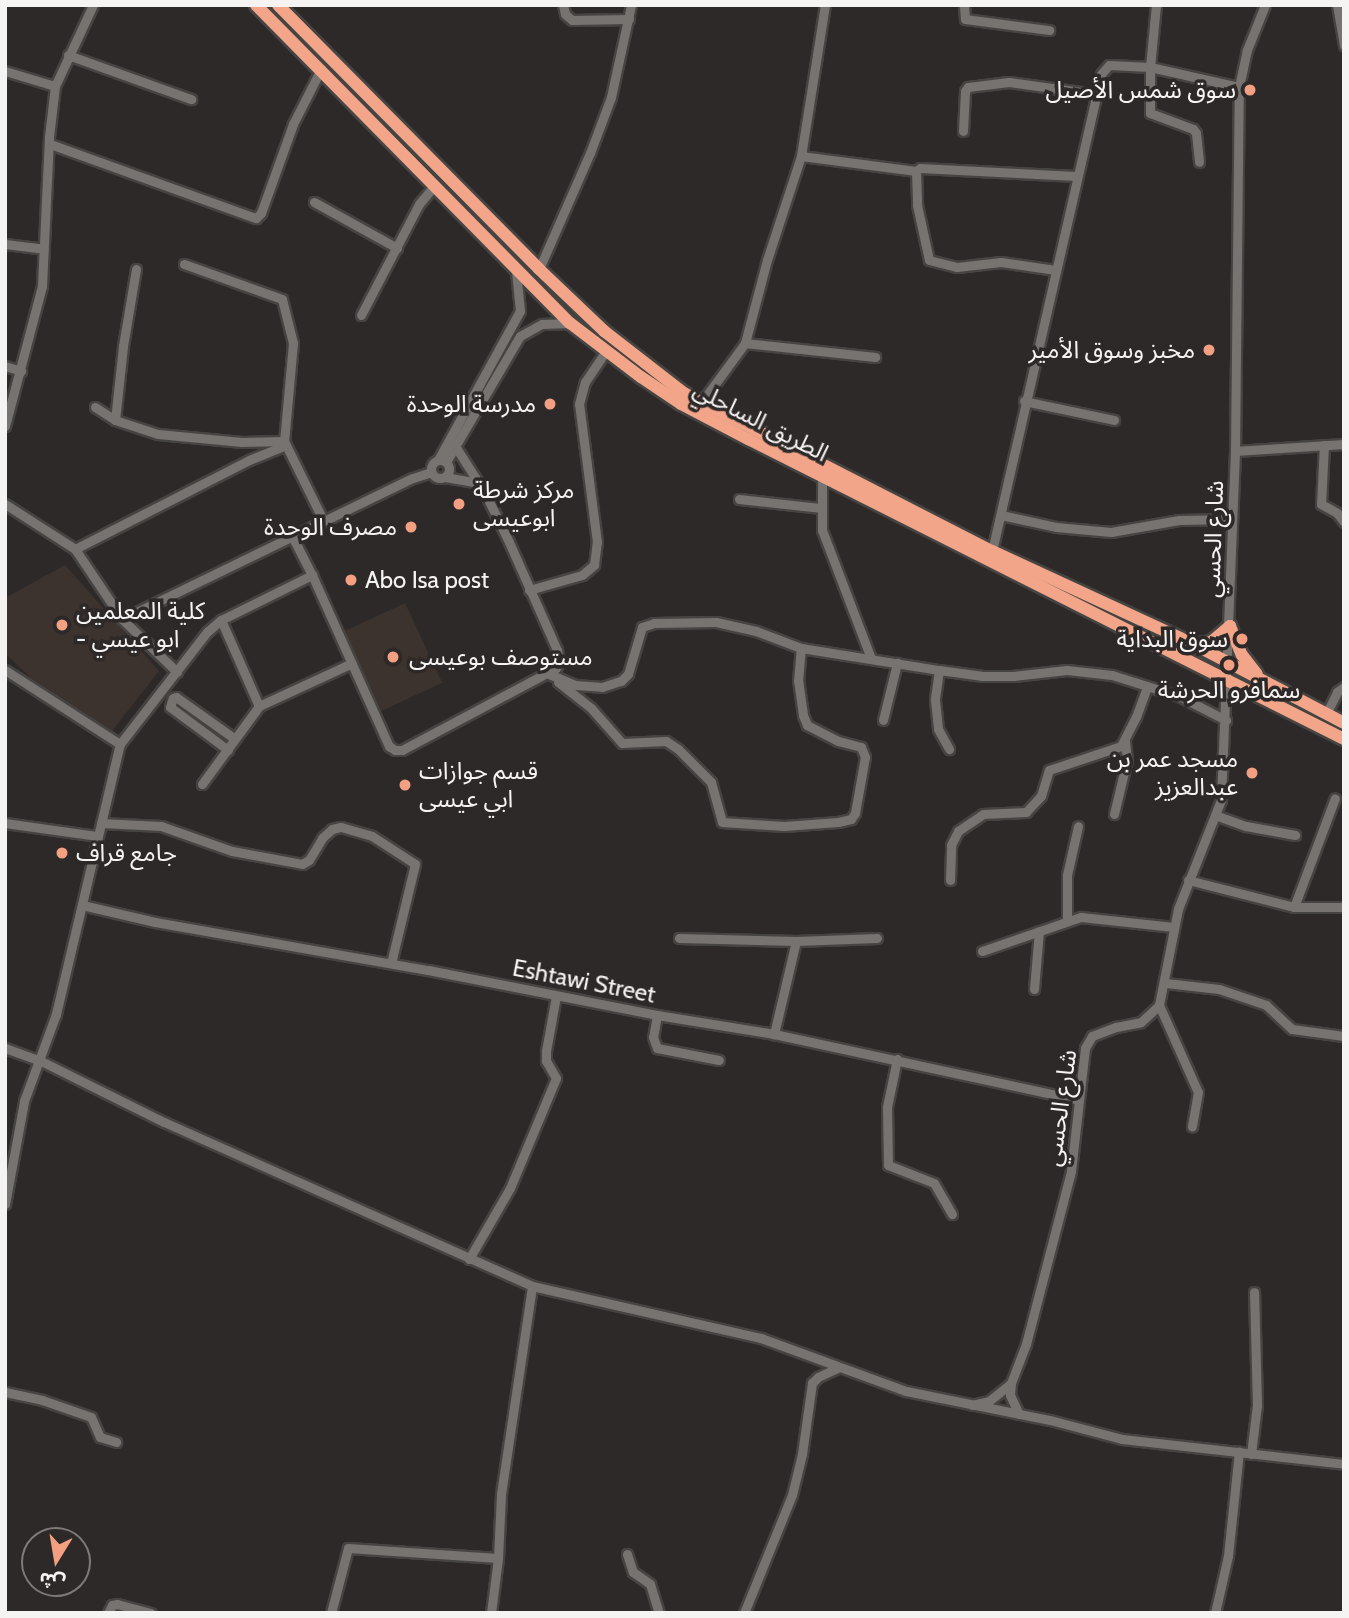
<!DOCTYPE html>
<html>
<head>
<meta charset="utf-8">
<style>
	body { margin:0 }
	#map { position:relative; width:1349px; height:1618px; overflow:hidden; background:#2d2928; font-family:Cabin,"Noto Sans Arabic",sans-serif }
	div>[style] { position:absolute }
	[style*='--x'] { left:calc(var(--x)*1px); top:calc(var(--y)*1px); width:calc(var(--w)*1px); rotate:calc(var(--a)*1deg) }
	.built>* { inset:0; background:#3c322e; transform-origin:0 0 }
	.roads { filter:drop-shadow(2px 0 #464442) drop-shadow(-2px 0 #464442) drop-shadow(0 2px #464442) drop-shadow(0 -2px #464442) }
	.minor>* { height:9px; margin:-4.5px; padding:0 4.5px; transform-origin:4.5px; border-radius:4.5px; background:#777371 }
	.minor>.ring { margin:-4.5px; padding:0; box-sizing:content-box; background:none; border:9px solid #777371; border-radius:50% }
	.highway>* { height:12px; margin:-6px; padding:0 6px; transform-origin:6px; border-radius:6px; background:#f2a589 }
	.dots>* { width:19px; height:19px; translate:-50% -50%; box-sizing:border-box; border:4px solid #2d2928; border-radius:50% }
	span { translate:-50% -50%; white-space:nowrap; text-align:center; line-height:1.15; -webkit-text-stroke:7px #2d2928; paint-order:stroke }
	.poi-label { font-size:24px; color:#f6f4f3 }
	.right { translate:-100% -50%; text-align:right }
	.left { translate:0 -50%; text-align:left }
	.street-label { font-size:24px; color:#f6f4f3 }
	.frame { position:absolute; inset:0; border:7px solid #f6f4f3; pointer-events:none }
	.north { position:absolute; left:21px; top:1527px; width:70px; height:70px; box-sizing:border-box; background:#2d2928; border:2px solid #7d7a79; border-radius:50%; rotate:191deg; font-size:19px; font-weight:700; line-height:28px; text-align:center; color:#f6f4f3 }
	.north::after { content:''; display:block; margin:auto; width:24px; height:32px; background:#f39f82; clip-path:polygon(50% 0,100% 100%,50% 72%,0 100%) }
</style>
</head>
<body>
<div id="map">
	<div class="built">
		<i style="clip-path:polygon(65px 565px,159px 671px,112px 731px,31px 678px,5px 653px,5px 598px)"></i>
		<i style="left:405px;top:603px;width:88px;height:67px;rotate:65deg"></i>
	</div>
	<div class="roads">
		<div class="minor">
			<i style="--x:563;--y:5;--w:9;--a:77"></i>
			<i style="--x:565;--y:14;--w:9;--a:41"></i>
			<i style="--x:572;--y:20;--w:57;--a:-1"></i>
			<i style="--x:964;--y:5;--w:14;--a:86"></i>
			<i style="--x:965;--y:19;--w:85;--a:7.5"></i>
			<i style="--x:1156;--y:5;--w:62;--a:95.5"></i>
			<i style="--x:1150;--y:67;--w:46;--a:90"></i>
			<i style="--x:1150;--y:113;--w:46;--a:20.4"></i>
			<i style="--x:1193;--y:129;--w:5;--a:53"></i>
			<i style="--x:1196;--y:133;--w:29;--a:84"></i>
			<i style="--x:1337;--y:5;--w:41;--a:80.1"></i>
			<i style="--x:68;--y:55;--w:131;--a:19.7"></i>
			<i style="--x:5;--y:71;--w:52;--a:16.7"></i>
			<i style="--x:963;--y:131;--w:40;--a:-87.1"></i>
			<i style="--x:965;--y:91;--w:5;--a:-53"></i>
			<i style="--x:968;--y:87;--w:41;--a:-7"></i>
			<i style="--x:1009;--y:82;--w:87;--a:7.9"></i>
			<i style="--x:50;--y:144;--w:219;--a:19.8"></i>
			<i style="--x:256;--y:218;--w:7;--a:-45"></i>
			<i style="--x:261;--y:213;--w:95;--a:-70.2"></i>
			<i style="--x:293;--y:124;--w:62;--a:-63"></i>
			<i style="--x:801;--y:156;--w:116;--a:7.4"></i>
			<i style="--x:916;--y:171;--w:5;--a:-37"></i>
			<i style="--x:920;--y:168;--w:156;--a:2.9"></i>
			<i style="--x:916;--y:171;--w:34;--a:88"></i>
			<i style="--x:917;--y:205;--w:56;--a:77.7"></i>
			<i style="--x:929;--y:260;--w:29;--a:14"></i>
			<i style="--x:957;--y:267;--w:44;--a:-6.5"></i>
			<i style="--x:1001;--y:262;--w:55;--a:8.4"></i>
			<i style="--x:314;--y:202;--w:95;--a:29"></i>
			<i style="--x:5;--y:244;--w:39;--a:7"></i>
			<i style="--x:184;--y:264;--w:104;--a:19.7"></i>
			<i style="--x:282;--y:299;--w:45;--a:76"></i>
			<i style="--x:293;--y:343;--w:98;--a:95.2"></i>
			<i style="--x:284;--y:441;--w:88;--a:63.7"></i>
			<i style="--x:539;--y:269;--w:127;--a:-66.3"></i>
			<i style="--x:590;--y:153;--w:60;--a:-69.4"></i>
			<i style="--x:611;--y:97;--w:94;--a:-77.7"></i>
			<i style="--x:361;--y:315;--w:125;--a:-62.4"></i>
			<i style="--x:419;--y:204;--w:25;--a:-50"></i>
			<i style="--x:745;--y:343;--w:131;--a:6.1"></i>
			<i style="--x:5;--y:366;--w:17;--a:17"></i>
			<i style="--x:1024;--y:401;--w:92;--a:11.9"></i>
			<i style="--x:701;--y:403;--w:74;--a:-53.7"></i>
			<i style="--x:745;--y:343;--w:86;--a:-75.2"></i>
			<i style="--x:767;--y:260;--w:109;--a:-71.9"></i>
			<i style="--x:801;--y:156;--w:153;--a:-81"></i>
			<i style="--x:95;--y:407;--w:24;--a:33"></i>
			<i style="--x:115;--y:420;--w:45;--a:18"></i>
			<i style="--x:158;--y:434;--w:84;--a:5.4"></i>
			<i style="--x:242;--y:442;--w:42;--a:-1.4"></i>
			<i style="--x:115;--y:420;--w:74;--a:-83.8"></i>
			<i style="--x:123;--y:346;--w:78;--a:-80.4"></i>
			<i style="--x:5;--y:426;--w:145;--a:-75.2"></i>
			<i style="--x:42;--y:286;--w:149;--a:-87.3"></i>
			<i style="--x:49;--y:137;--w:51;--a:-83.3"></i>
			<i style="--x:55;--y:86;--w:89;--a:-64.9"></i>
			<i style="--x:1324;--y:445;--w:59;--a:92.9"></i>
			<i style="--x:1321;--y:504;--w:18;--a:29"></i>
			<i style="--x:1337;--y:513;--w:11;--a:52"></i>
			<i style="--x:1235;--y:451;--w:109;--a:-3.7"></i>
			<i class="ring" style="left:431px;top:460px;width:9px;height:9px"></i>
			<i style="--x:438;--y:460;--w:170;--a:-61.2"></i>
			<i style="--x:520;--y:311;--w:40;--a:-95.7"></i>
			<i style="--x:446;--y:462;--w:146;--a:-59.6"></i>
			<i style="--x:520;--y:336;--w:25;--a:-29"></i>
			<i style="--x:542;--y:324;--w:28;--a:-2"></i>
			<i style="--x:445;--y:477;--w:34;--a:10"></i>
			<i style="--x:822;--y:477;--w:53;--a:90"></i>
			<i style="--x:822;--y:530;--w:137;--a:69.1"></i>
			<i style="--x:739;--y:499;--w:81;--a:6.3"></i>
			<i style="--x:5;--y:504;--w:83;--a:32.7"></i>
			<i style="--x:75;--y:549;--w:195;--a:-27.1"></i>
			<i style="--x:249;--y:460;--w:40;--a:-22"></i>
			<i style="--x:1001;--y:515;--w:56;--a:12.3"></i>
			<i style="--x:1056;--y:527;--w:55;--a:5.2"></i>
			<i style="--x:1111;--y:532;--w:69;--a:-10"></i>
			<i style="--x:1179;--y:520;--w:53;--a:-1.1"></i>
			<i style="--x:75;--y:549;--w:84;--a:56.1"></i>
			<i style="--x:992;--y:551;--w:489;--a:-77.1"></i>
			<i style="--x:1101;--y:74;--w:12;--a:-48"></i>
			<i style="--x:1109;--y:65;--w:41;--a:2.8"></i>
			<i style="--x:1150;--y:67;--w:91;--a:12.7"></i>
			<i style="--x:312;--y:575;--w:188;--a:65.8"></i>
			<i style="--x:389;--y:746;--w:7;--a:34"></i>
			<i style="--x:395;--y:750;--w:7;--a:0"></i>
			<i style="--x:402;--y:750;--w:174;--a:-28"></i>
			<i style="--x:556;--y:668;--w:7;--a:-63"></i>
			<i style="--x:559;--y:662;--w:12;--a:-99"></i>
			<i style="--x:557;--y:650;--w:118;--a:-114"></i>
			<i style="--x:509;--y:542;--w:55;--a:-116.1"></i>
			<i style="--x:485;--y:493;--w:52;--a:-122.5"></i>
			<i style="--x:529;--y:590;--w:55;--a:-15.8"></i>
			<i style="--x:582;--y:575;--w:16;--a:-40"></i>
			<i style="--x:594;--y:565;--w:23;--a:-83"></i>
			<i style="--x:597;--y:542;--w:139;--a:-97.4"></i>
			<i style="--x:579;--y:404;--w:23;--a:-75"></i>
			<i style="--x:585;--y:382;--w:36;--a:-56"></i>
			<i style="--x:221;--y:620;--w:94;--a:66.2"></i>
			<i style="--x:5;--y:670;--w:137;--a:32.8"></i>
			<i style="--x:939;--y:670;--w:30;--a:98"></i>
			<i style="--x:935;--y:700;--w:29;--a:84"></i>
			<i style="--x:938;--y:729;--w:23;--a:61"></i>
			<i style="--x:177;--y:672;--w:76;--a:-136.1"></i>
			<i style="--x:122;--y:619;--w:323;--a:-25.9"></i>
			<i style="--x:413;--y:478;--w:19;--a:-18"></i>
			<i style="--x:549;--y:674;--w:28;--a:23"></i>
			<i style="--x:575;--y:685;--w:27;--a:4"></i>
			<i style="--x:602;--y:687;--w:20;--a:-18"></i>
			<i style="--x:621;--y:681;--w:10;--a:-45"></i>
			<i style="--x:628;--y:674;--w:49;--a:-73.4"></i>
			<i style="--x:642;--y:627;--w:13;--a:-18"></i>
			<i style="--x:654;--y:623;--w:62;--a:-0.9"></i>
			<i style="--x:716;--y:622;--w:41;--a:12.7"></i>
			<i style="--x:756;--y:631;--w:48;--a:20.7"></i>
			<i style="--x:801;--y:648;--w:140;--a:9.1"></i>
			<i style="--x:939;--y:670;--w:44;--a:7.8"></i>
			<i style="--x:983;--y:676;--w:30;--a:0"></i>
			<i style="--x:1013;--y:676;--w:54;--a:-6.3"></i>
			<i style="--x:1067;--y:670;--w:45;--a:6.3"></i>
			<i style="--x:1112;--y:675;--w:70;--a:17.4"></i>
			<i style="--x:1179;--y:696;--w:53;--a:27.1"></i>
			<i style="--x:558;--y:682;--w:42;--a:38.2"></i>
			<i style="--x:591;--y:708;--w:47;--a:48.5"></i>
			<i style="--x:622;--y:743;--w:44;--a:-2.6"></i>
			<i style="--x:666;--y:741;--w:14;--a:34"></i>
			<i style="--x:678;--y:749;--w:47;--a:45"></i>
			<i style="--x:711;--y:782;--w:41;--a:74.6"></i>
			<i style="--x:722;--y:822;--w:62;--a:3.7"></i>
			<i style="--x:784;--y:826;--w:54;--a:-4.2"></i>
			<i style="--x:838;--y:822;--w:13;--a:-13"></i>
			<i style="--x:851;--y:819;--w:7;--a:-56"></i>
			<i style="--x:855;--y:813;--w:57;--a:-79.9"></i>
			<i style="--x:865;--y:757;--w:11;--a:-112"></i>
			<i style="--x:861;--y:747;--w:24;--a:-165"></i>
			<i style="--x:838;--y:741;--w:35;--a:-153"></i>
			<i style="--x:807;--y:725;--w:11;--a:-112"></i>
			<i style="--x:803;--y:715;--w:34;--a:-98"></i>
			<i style="--x:798;--y:681;--w:33;--a:-85"></i>
			<i style="--x:1326;--y:714;--w:25;--a:-63"></i>
			<i style="--x:1337;--y:692;--w:9;--a:-36"></i>
			<i style="--x:883;--y:720;--w:59;--a:-76.2"></i>
			<i style="--x:228;--y:750;--w:72;--a:-143.4"></i>
			<i style="--x:170;--y:707;--w:9;--a:-72"></i>
			<i style="--x:173;--y:698;--w:3;--a:-18"></i>
			<i style="--x:176;--y:697;--w:72;--a:35.4"></i>
			<i style="--x:202;--y:784;--w:97;--a:-53.8"></i>
			<i style="--x:259;--y:706;--w:102;--a:-24.8"></i>
			<i style="--x:1114;--y:814;--w:56;--a:-76.5"></i>
			<i style="--x:1127;--y:760;--w:19;--a:-96"></i>
			<i style="--x:1215;--y:815;--w:33;--a:20"></i>
			<i style="--x:1246;--y:826;--w:50;--a:10.4"></i>
			<i style="--x:5;--y:823;--w:94;--a:8"></i>
			<i style="--x:101;--y:823;--w:60;--a:2.9"></i>
			<i style="--x:161;--y:826;--w:75;--a:19.4"></i>
			<i style="--x:232;--y:851;--w:71;--a:10.5"></i>
			<i style="--x:302;--y:864;--w:8;--a:-30"></i>
			<i style="--x:309;--y:860;--w:26;--a:-59"></i>
			<i style="--x:322;--y:838;--w:13;--a:-42"></i>
			<i style="--x:332;--y:829;--w:9;--a:-13"></i>
			<i style="--x:341;--y:827;--w:32;--a:16"></i>
			<i style="--x:372;--y:836;--w:51;--a:33.1"></i>
			<i style="--x:415;--y:864;--w:102;--a:103.6"></i>
			<i style="--x:950;--y:880;--w:35;--a:-88"></i>
			<i style="--x:951;--y:845;--w:16;--a:-63"></i>
			<i style="--x:958;--y:831;--w:30;--a:-34"></i>
			<i style="--x:983;--y:814;--w:43;--a:-2.7"></i>
			<i style="--x:1026;--y:812;--w:22;--a:-47"></i>
			<i style="--x:1041;--y:796;--w:27;--a:-73"></i>
			<i style="--x:1049;--y:770;--w:76;--a:-18.4"></i>
			<i style="--x:1121;--y:746;--w:33;--a:-63"></i>
			<i style="--x:1136;--y:717;--w:32;--a:-70"></i>
			<i style="--x:1188;--y:880;--w:109;--a:14.3"></i>
			<i style="--x:1294;--y:907;--w:50;--a:0"></i>
			<i style="--x:82;--y:905;--w:75;--a:13.1"></i>
			<i style="--x:155;--y:922;--w:277;--a:10"></i>
			<i style="--x:428;--y:970;--w:233;--a:11.1"></i>
			<i style="--x:657;--y:1015;--w:119;--a:9.2"></i>
			<i style="--x:774;--y:1034;--w:312;--a:12.2"></i>
			<i style="--x:1294;--y:907;--w:116;--a:-69.4"></i>
			<i style="--x:1067;--y:921;--w:46;--a:-90"></i>
			<i style="--x:1067;--y:875;--w:50;--a:-77.3"></i>
			<i style="--x:679;--y:938;--w:117;--a:1.5"></i>
			<i style="--x:796;--y:941;--w:96;--a:103.3"></i>
			<i style="--x:796;--y:941;--w:81;--a:-2.1"></i>
			<i style="--x:982;--y:951;--w:105;--a:-19"></i>
			<i style="--x:1081;--y:917;--w:93;--a:6.2"></i>
			<i style="--x:1166;--y:983;--w:53;--a:6.5"></i>
			<i style="--x:1219;--y:989;--w:50;--a:18.8"></i>
			<i style="--x:1266;--y:1005;--w:35;--a:43"></i>
			<i style="--x:1292;--y:1029;--w:52;--a:7.7"></i>
			<i style="--x:1034;--y:989;--w:58;--a:-85.1"></i>
			<i style="--x:1159;--y:1005;--w:95;--a:65.9"></i>
			<i style="--x:1198;--y:1092;--w:35;--a:100"></i>
			<i style="--x:657;--y:1015;--w:22;--a:100"></i>
			<i style="--x:653;--y:1037;--w:12;--a:70"></i>
			<i style="--x:657;--y:1048;--w:63;--a:11"></i>
			<i style="--x:5;--y:1048;--w:38;--a:20"></i>
			<i style="--x:41;--y:1061;--w:137;--a:26.4"></i>
			<i style="--x:164;--y:1122;--w:403;--a:24"></i>
			<i style="--x:532;--y:1286;--w:235;--a:12.8"></i>
			<i style="--x:761;--y:1338;--w:154;--a:20.1"></i>
			<i style="--x:906;--y:1391;--w:147;--a:11.4"></i>
			<i style="--x:1050;--y:1420;--w:74;--a:14.8"></i>
			<i style="--x:1122;--y:1439;--w:223;--a:6.4"></i>
			<i style="--x:897;--y:1059;--w:49;--a:101.8"></i>
			<i style="--x:887;--y:1107;--w:58;--a:89"></i>
			<i style="--x:888;--y:1165;--w:49;--a:21.4"></i>
			<i style="--x:934;--y:1183;--w:36;--a:60"></i>
			<i style="--x:5;--y:1204;--w:105;--a:-79.5"></i>
			<i style="--x:24;--y:1101;--w:93;--a:-69.8"></i>
			<i style="--x:56;--y:1014;--w:277;--a:-76.7"></i>
			<i style="--x:120;--y:744;--w:142;--a:-52.2"></i>
			<i style="--x:207;--y:632;--w:18;--a:-41"></i>
			<i style="--x:221;--y:620;--w:102;--a:-26.3"></i>
			<i style="--x:312;--y:575;--w:44;--a:-117.1"></i>
			<i style="--x:469;--y:1259;--w:82;--a:-60"></i>
			<i style="--x:510;--y:1188;--w:119;--a:-67.3"></i>
			<i style="--x:556;--y:1078;--w:20;--a:-120"></i>
			<i style="--x:546;--y:1061;--w:10;--a:-90"></i>
			<i style="--x:546;--y:1051;--w:56;--a:-79.7"></i>
			<i style="--x:1011;--y:1383;--w:12;--a:95"></i>
			<i style="--x:1010;--y:1395;--w:21;--a:65"></i>
			<i style="--x:5;--y:1392;--w:38;--a:12"></i>
			<i style="--x:42;--y:1400;--w:52;--a:19.1"></i>
			<i style="--x:91;--y:1417;--w:22;--a:66"></i>
			<i style="--x:100;--y:1437;--w:17;--a:17"></i>
			<i style="--x:972;--y:1405;--w:17;--a:-13"></i>
			<i style="--x:989;--y:1401;--w:28;--a:-39"></i>
			<i style="--x:1011;--y:1383;--w:42;--a:-69"></i>
			<i style="--x:1026;--y:1344;--w:179;--a:-75.4"></i>
			<i style="--x:1071;--y:1171;--w:124;--a:-83.5"></i>
			<i style="--x:1085;--y:1048;--w:14;--a:-60"></i>
			<i style="--x:1092;--y:1036;--w:26;--a:-21"></i>
			<i style="--x:1116;--y:1027;--w:25;--a:-11"></i>
			<i style="--x:1141;--y:1022;--w:25;--a:-43"></i>
			<i style="--x:1159;--y:1005;--w:98;--a:-78.8"></i>
			<i style="--x:1178;--y:909;--w:117;--a:-68.5"></i>
			<i style="--x:1221;--y:800;--w:349;--a:-87.7"></i>
			<i style="--x:1235;--y:451;--w:364;--a:-89.4"></i>
			<i style="--x:1239;--y:87;--w:38;--a:-78"></i>
			<i style="--x:1247;--y:50;--w:48;--a:-68.2"></i>
			<i style="--x:1251;--y:1454;--w:49;--a:-83"></i>
			<i style="--x:1257;--y:1405;--w:113;--a:-91.5"></i>
			<i style="--x:627;--y:1554;--w:19;--a:72"></i>
			<i style="--x:633;--y:1572;--w:21;--a:35"></i>
			<i style="--x:650;--y:1584;--w:30;--a:73"></i>
			<i style="--x:108;--y:1613;--w:9;--a:-63"></i>
			<i style="--x:112;--y:1605;--w:5;--a:-11"></i>
			<i style="--x:117;--y:1604;--w:35;--a:15"></i>
			<i style="--x:331;--y:1613;--w:67;--a:-75.3"></i>
			<i style="--x:348;--y:1548;--w:150;--a:3.8"></i>
			<i style="--x:498;--y:1558;--w:64;--a:-87.3"></i>
			<i style="--x:501;--y:1494;--w:210;--a:-81.5"></i>
			<i style="--x:491;--y:1613;--w:55;--a:-82.7"></i>
			<i style="--x:744;--y:1613;--w:127;--a:-67.9"></i>
			<i style="--x:792;--y:1495;--w:42;--a:-76.3"></i>
			<i style="--x:802;--y:1454;--w:72;--a:-82"></i>
			<i style="--x:812;--y:1383;--w:8;--a:-45"></i>
			<i style="--x:818;--y:1377;--w:21;--a:-25"></i>
			<i style="--x:1215;--y:1613;--w:58;--a:-77.2"></i>
			<i style="--x:1228;--y:1556;--w:105;--a:-84"></i>
		</div>
		<div class="highway">
			<i style="--x:256;--y:5;--w:447;--a:45.4"></i>
			<i style="--x:570;--y:323;--w:89;--a:37.3"></i>
			<i style="--x:641;--y:377;--w:48;--a:34"></i>
			<i style="--x:681;--y:404;--w:76;--a:27.6"></i>
			<i style="--x:748;--y:439;--w:667;--a:26.72"></i>
			<i style="--x:278;--y:5;--w:371;--a:45.3"></i>
			<i style="--x:539;--y:269;--w:90;--a:43.6"></i>
			<i style="--x:604;--y:331;--w:101;--a:37.8"></i>
			<i style="--x:684;--y:393;--w:346;--a:27.2"></i>
			<i style="--x:992;--y:551;--w:224;--a:24.8"></i>
			<i style="--x:1195;--y:645;--w:168;--a:27.6"></i>
			<i style="--x:1230;--y:626;--w:31;--a:68"></i>
			<i style="--x:1242;--y:655;--w:24;--a:52"></i>
			<i style="--x:1195;--y:645;--w:16;--a:-11"></i>
			<i style="--x:1211;--y:642;--w:25;--a:-40"></i>
		</div>
	</div>
	<div class="dots">
		<i style="left:1250px;top:90px;background:#f39f82"></i>
		<i style="left:1209px;top:350px;background:#f39f82"></i>
		<i style="left:550px;top:404px;background:#f39f82"></i>
		<i style="left:459px;top:504px;background:#f39f82"></i>
		<i style="left:411px;top:527px;background:#f39f82"></i>
		<i style="left:351px;top:580px;background:#f39f82"></i>
		<i style="left:62px;top:625px;background:#f39f82"></i>
		<i style="left:1242px;top:639px;background:#f39f82"></i>
		<i style="left:393px;top:657px;background:#f39f82"></i>
		<i style="left:1229px;top:665px;background:#f39f82"></i>
		<i style="left:1252px;top:773px;background:#f39f82"></i>
		<i style="left:405px;top:785px;background:#f39f82"></i>
		<i style="left:62px;top:853px;background:#f39f82"></i>
	</div>
	<div class="poi-label">
		<span class="right" style="left:1236px;top:90px">سوق شمس الأصيل</span>
		<span class="right" style="left:1195px;top:350px">مخبز وسوق الأمير</span>
		<span class="right" style="left:536px;top:404px">مدرسة الوحدة</span>
		<span class="left" style="left:473px;top:504px">مركز شرطة<br>ابوعيسى</span>
		<span class="right" style="left:397px;top:527px">مصرف الوحدة</span>
		<span class="left" style="left:365px;top:580px">Abo Isa post</span>
		<span class="left" style="left:76px;top:625px">كلية المعلمين<br>- ابو عيسي</span>
		<span class="right" style="left:1228px;top:639px">سوق البداية</span>
		<span class="left" style="left:409px;top:657px">مستوصف بوعيسى</span>
		<span style="left:1229px;top:690px">سمافرو الحرشة</span>
		<span class="right" style="left:1238px;top:773px">مسجد عمر بن<br>عبدالعزيز</span>
		<span class="left" style="left:419px;top:785px">قسم جوازات<br>ابي عيسى</span>
		<span class="left" style="left:76px;top:853px">جامع قراف</span>
	</div>
	<div class="street-label">
		<span style="left:761px;top:421px;rotate:27deg">الطريق الساحلي</span>
		<span style="left:1213px;top:539px;rotate:-88deg">شارع الحسي</span>
		<span style="left:584px;top:981px;rotate:11deg">Eshtawi Street</span>
		<span style="left:1060px;top:1108px;rotate:-82deg">شارع الحسي</span>
	</div>
	<div class="frame"></div>
	<div class="north">ش</div>
</div>
</body>
</html>
